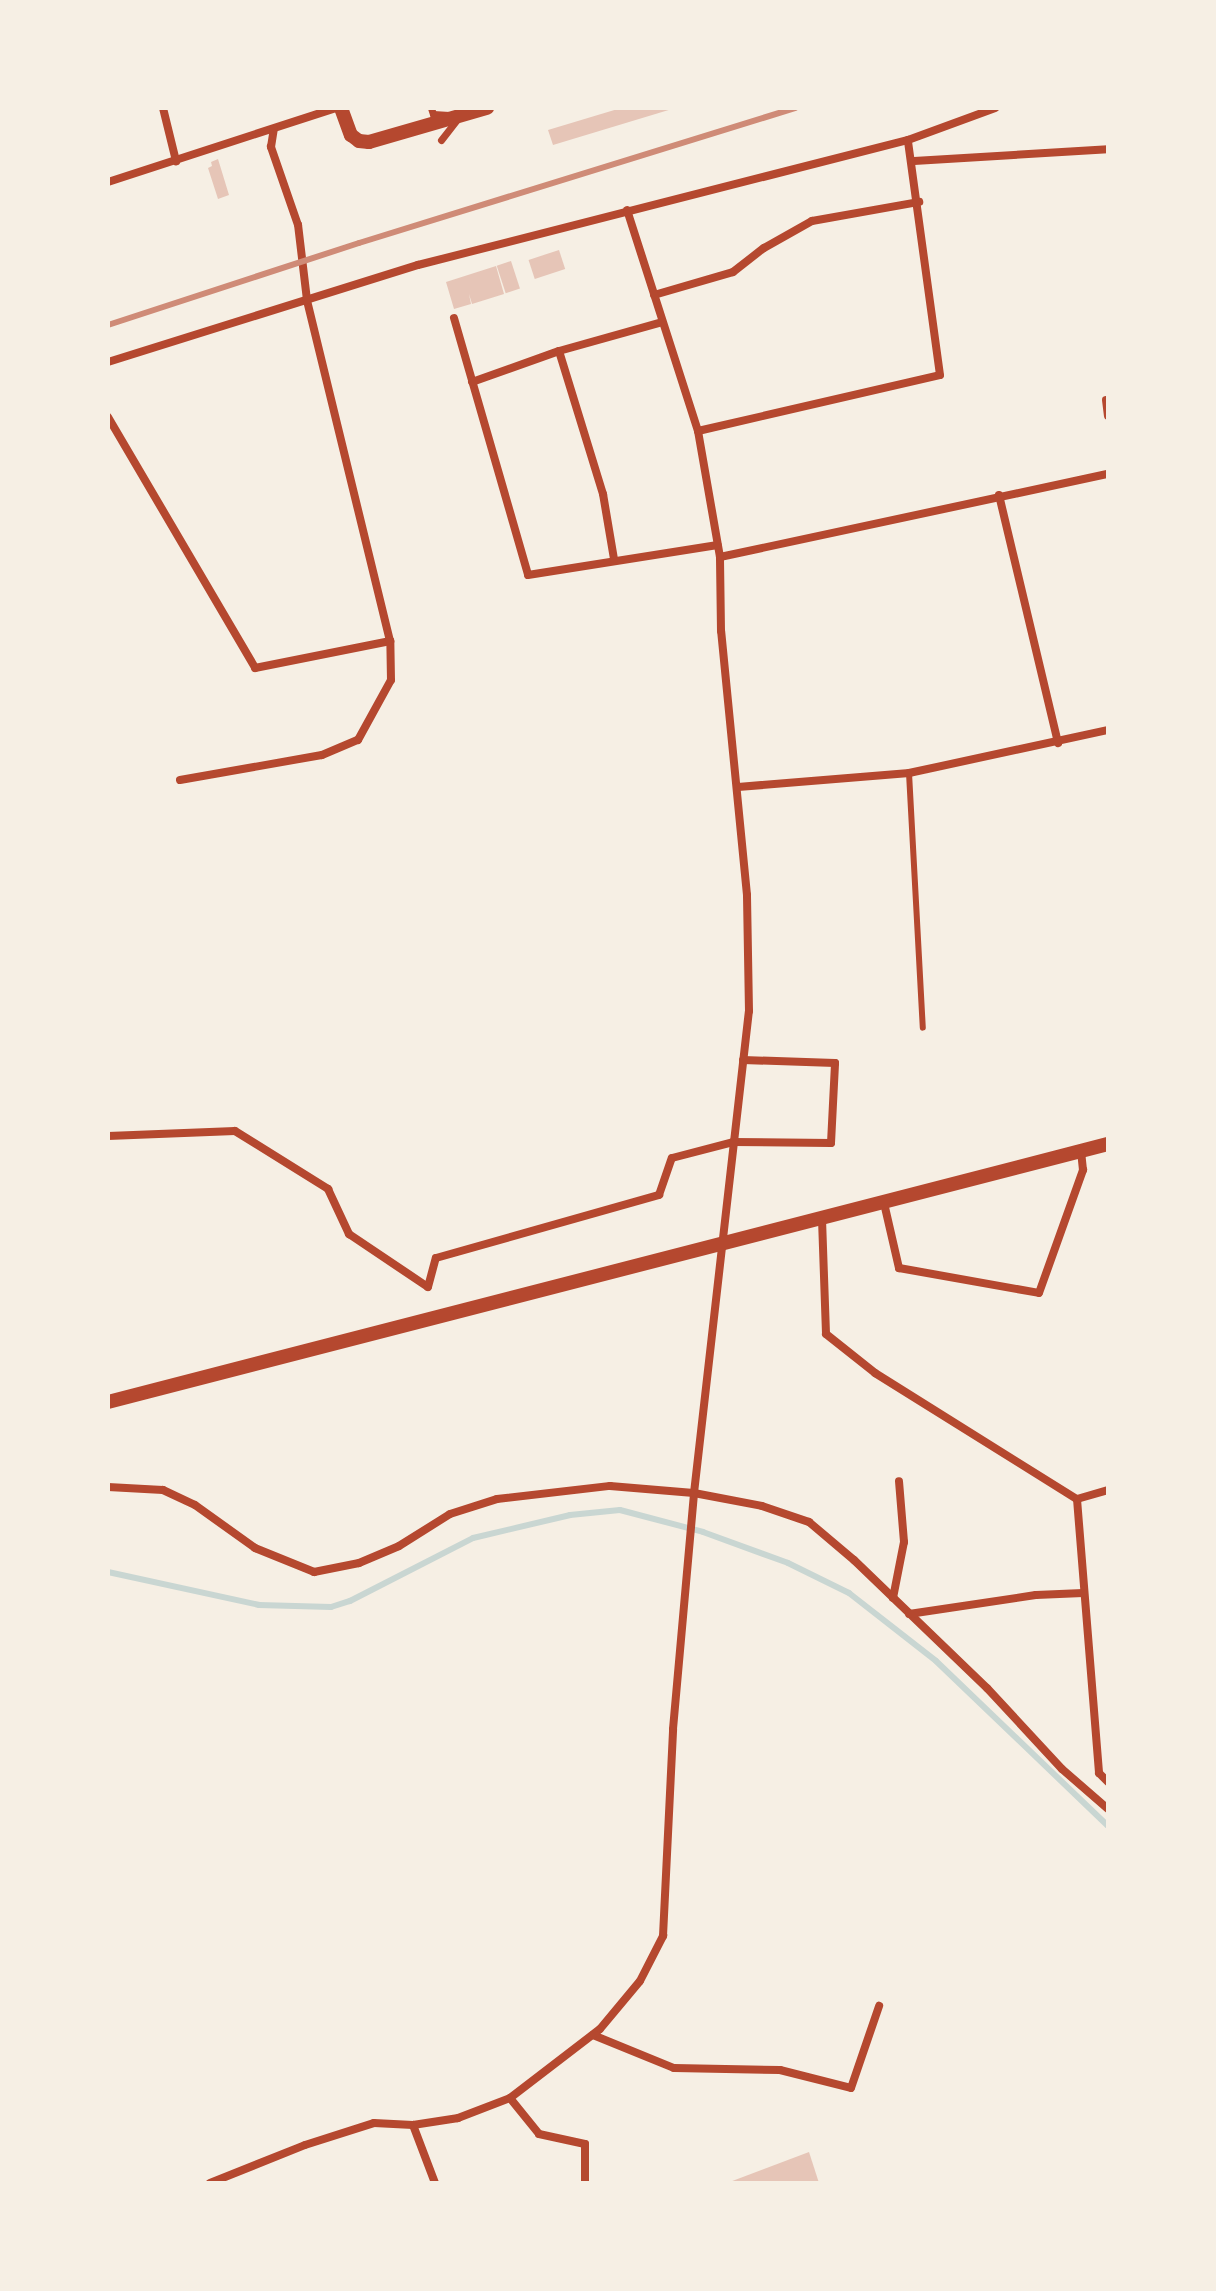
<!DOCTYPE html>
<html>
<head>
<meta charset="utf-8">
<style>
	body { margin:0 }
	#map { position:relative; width:1216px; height:2291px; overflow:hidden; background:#f6efe4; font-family:"Libre Baskerville",serif }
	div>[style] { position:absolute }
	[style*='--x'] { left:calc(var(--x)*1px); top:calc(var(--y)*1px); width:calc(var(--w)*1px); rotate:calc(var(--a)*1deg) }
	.stream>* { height:6px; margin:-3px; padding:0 3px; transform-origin:3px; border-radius:3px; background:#c9d6d2 }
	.building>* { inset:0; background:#e6c5b7; transform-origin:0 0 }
	.service>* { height:6px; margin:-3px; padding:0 3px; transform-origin:3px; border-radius:3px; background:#b5482f }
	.pedestrian>* { height:7px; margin:-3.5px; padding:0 3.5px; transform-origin:3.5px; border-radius:3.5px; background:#b5482f }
	.minor>* { height:8px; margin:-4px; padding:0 4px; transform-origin:4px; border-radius:4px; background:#b5482f }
	.tertiary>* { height:14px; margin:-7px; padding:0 7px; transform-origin:7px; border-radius:7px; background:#b5482f }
	.rail>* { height:6px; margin:-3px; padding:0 3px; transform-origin:3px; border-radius:3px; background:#cf8b77 }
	span { translate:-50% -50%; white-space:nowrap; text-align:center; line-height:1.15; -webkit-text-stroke:7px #f6efe4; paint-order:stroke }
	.frame { position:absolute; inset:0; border:110px solid #f6efe4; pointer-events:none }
</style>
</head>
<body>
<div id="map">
	<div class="stream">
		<i style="--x:108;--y:1572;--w:155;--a:12.3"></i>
		<i style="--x:259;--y:1605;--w:72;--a:1.6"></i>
		<i style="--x:331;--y:1607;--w:20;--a:-18"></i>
		<i style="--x:350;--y:1601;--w:138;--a:-27.1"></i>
		<i style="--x:473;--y:1538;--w:100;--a:-13.3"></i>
		<i style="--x:570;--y:1515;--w:50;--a:-5.7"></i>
		<i style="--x:620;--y:1510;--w:86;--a:14.8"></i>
		<i style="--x:703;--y:1532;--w:90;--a:20"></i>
		<i style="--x:788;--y:1563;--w:68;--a:26.2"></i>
		<i style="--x:849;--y:1593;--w:110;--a:38"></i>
		<i style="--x:936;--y:1661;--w:238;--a:43.8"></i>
	</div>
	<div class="building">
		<i style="clip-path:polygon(621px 108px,672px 109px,553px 145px,548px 130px)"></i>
		<i style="clip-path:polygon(218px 159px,229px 195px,218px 199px,208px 168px,212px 166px,211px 162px)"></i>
		<i style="left:559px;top:250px;width:20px;height:32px;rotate:72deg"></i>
		<i style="left:511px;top:261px;width:29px;height:15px;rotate:72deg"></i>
		<i style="clip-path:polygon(496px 266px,504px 294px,472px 304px,469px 294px,471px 304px,454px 309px,446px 282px)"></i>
		<i style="clip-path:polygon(809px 2152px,819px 2183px,727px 2183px)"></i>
	</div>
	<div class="service">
		<i style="--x:909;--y:773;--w:255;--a:86.9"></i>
	</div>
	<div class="pedestrian">
		<i style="--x:431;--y:108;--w:6;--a:72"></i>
		<i style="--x:433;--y:114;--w:16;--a:4"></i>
		<i style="--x:441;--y:140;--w:28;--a:-52"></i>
	</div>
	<div class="minor">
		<i style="--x:163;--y:108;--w:55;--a:76.2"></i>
		<i style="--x:914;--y:161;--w:194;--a:-3.5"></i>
		<i style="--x:108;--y:182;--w:240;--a:-18"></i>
		<i style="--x:654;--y:295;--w:82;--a:-16.2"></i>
		<i style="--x:733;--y:272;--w:39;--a:-38"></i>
		<i style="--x:764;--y:248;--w:55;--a:-29.4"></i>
		<i style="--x:812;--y:221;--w:109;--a:-10.1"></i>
		<i style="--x:454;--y:318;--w:267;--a:73.9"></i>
		<i style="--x:528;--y:575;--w:192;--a:-9"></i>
		<i style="--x:559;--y:351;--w:150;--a:72.9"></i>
		<i style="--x:603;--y:494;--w:66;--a:80.4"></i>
		<i style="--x:108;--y:362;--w:325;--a:-17.4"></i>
		<i style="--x:418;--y:265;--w:506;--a:-14.31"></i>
		<i style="--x:908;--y:140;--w:93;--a:-20.2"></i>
		<i style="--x:472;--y:382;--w:92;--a:-19.6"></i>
		<i style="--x:559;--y:351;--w:107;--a:-15.7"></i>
		<i style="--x:1106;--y:400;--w:16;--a:83"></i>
		<i style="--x:108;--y:417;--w:291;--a:59.6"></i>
		<i style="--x:255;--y:668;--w:138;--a:-11.3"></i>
		<i style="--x:698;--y:431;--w:248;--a:-13"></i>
		<i style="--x:940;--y:375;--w:237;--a:-97.8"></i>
		<i style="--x:999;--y:495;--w:255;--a:76.6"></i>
		<i style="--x:720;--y:557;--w:397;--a:-12.1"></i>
		<i style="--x:180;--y:780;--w:144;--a:-10"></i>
		<i style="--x:322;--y:755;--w:39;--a:-23"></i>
		<i style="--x:358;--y:740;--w:68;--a:-61.2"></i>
		<i style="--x:391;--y:680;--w:39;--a:-91"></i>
		<i style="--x:390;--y:641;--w:351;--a:-103.7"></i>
		<i style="--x:307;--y:300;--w:76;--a:-96.8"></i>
		<i style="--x:298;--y:225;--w:83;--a:-109.1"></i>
		<i style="--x:271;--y:147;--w:18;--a:-81"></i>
		<i style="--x:738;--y:787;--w:172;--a:-4.7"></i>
		<i style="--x:909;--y:773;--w:204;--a:-12.2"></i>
		<i style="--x:108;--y:1136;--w:127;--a:-2.3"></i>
		<i style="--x:235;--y:1131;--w:110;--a:31.9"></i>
		<i style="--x:328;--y:1189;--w:50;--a:65"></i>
		<i style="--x:349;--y:1234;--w:95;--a:33.9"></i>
		<i style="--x:428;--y:1287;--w:30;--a:-75"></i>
		<i style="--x:436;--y:1258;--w:232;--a:-15.8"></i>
		<i style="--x:659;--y:1195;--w:39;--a:-71"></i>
		<i style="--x:672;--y:1158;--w:63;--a:-14.7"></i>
		<i style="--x:733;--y:1142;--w:98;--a:0.6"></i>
		<i style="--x:831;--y:1143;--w:80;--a:-87.1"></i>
		<i style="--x:835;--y:1063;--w:92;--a:-178.1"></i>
		<i style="--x:884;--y:1203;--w:67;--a:77"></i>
		<i style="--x:899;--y:1268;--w:142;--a:10.1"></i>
		<i style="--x:1039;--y:1293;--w:131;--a:-70.3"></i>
		<i style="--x:1083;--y:1170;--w:20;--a:-96"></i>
		<i style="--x:822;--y:1219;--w:115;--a:88"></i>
		<i style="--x:826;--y:1334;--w:63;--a:38.5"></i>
		<i style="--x:875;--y:1373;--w:238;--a:32"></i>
		<i style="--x:1077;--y:1499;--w:275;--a:85.4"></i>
		<i style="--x:1099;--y:1773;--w:13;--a:45"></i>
		<i style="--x:108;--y:1487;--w:55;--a:3.1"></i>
		<i style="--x:163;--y:1490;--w:35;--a:25"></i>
		<i style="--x:195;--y:1505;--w:74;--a:35.6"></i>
		<i style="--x:255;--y:1548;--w:64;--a:22.1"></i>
		<i style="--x:314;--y:1572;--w:46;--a:-11.3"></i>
		<i style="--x:359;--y:1563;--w:43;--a:-23"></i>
		<i style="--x:399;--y:1546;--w:60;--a:-32.1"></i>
		<i style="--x:450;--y:1514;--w:49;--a:-17.7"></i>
		<i style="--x:497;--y:1499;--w:114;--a:-6.6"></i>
		<i style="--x:610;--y:1486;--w:84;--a:4.8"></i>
		<i style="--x:694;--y:1493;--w:69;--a:10.8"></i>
		<i style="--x:762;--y:1506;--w:50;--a:18.8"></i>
		<i style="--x:809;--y:1522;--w:59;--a:40.2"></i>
		<i style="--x:854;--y:1560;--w:185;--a:43.9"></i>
		<i style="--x:987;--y:1688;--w:110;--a:47.2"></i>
		<i style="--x:1062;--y:1769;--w:61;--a:41"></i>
		<i style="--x:1077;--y:1499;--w:32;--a:-16"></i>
		<i style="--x:893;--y:1598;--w:57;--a:-78.9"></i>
		<i style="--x:904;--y:1542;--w:61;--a:-94.7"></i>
		<i style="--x:909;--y:1614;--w:128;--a:-8.5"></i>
		<i style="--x:1036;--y:1595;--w:47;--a:-2.4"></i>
		<i style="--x:593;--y:2035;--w:87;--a:22.2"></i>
		<i style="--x:674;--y:2068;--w:106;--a:1.1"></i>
		<i style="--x:780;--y:2070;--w:73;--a:14.2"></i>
		<i style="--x:851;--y:2088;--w:87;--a:-71.1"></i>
		<i style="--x:510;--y:2098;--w:46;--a:51.1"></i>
		<i style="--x:539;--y:2134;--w:47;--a:12.3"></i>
		<i style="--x:585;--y:2144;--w:39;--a:90"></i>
		<i style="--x:413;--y:2125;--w:62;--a:69.2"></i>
		<i style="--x:210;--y:2183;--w:102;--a:-21.8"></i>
		<i style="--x:305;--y:2145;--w:72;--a:-17.7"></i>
		<i style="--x:374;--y:2123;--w:39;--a:3"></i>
		<i style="--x:413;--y:2125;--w:46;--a:-8.8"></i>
		<i style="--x:458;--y:2118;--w:56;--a:-21"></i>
		<i style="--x:510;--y:2098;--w:113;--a:-37.5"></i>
		<i style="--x:600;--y:2029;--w:62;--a:-50.2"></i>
		<i style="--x:640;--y:1981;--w:51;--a:-62.9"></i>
		<i style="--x:663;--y:1936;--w:207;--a:-87.2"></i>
		<i style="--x:673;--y:1729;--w:237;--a:-84.9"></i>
		<i style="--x:694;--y:1493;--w:485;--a:-83.5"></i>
		<i style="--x:749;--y:1011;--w:116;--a:-91"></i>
		<i style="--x:747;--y:895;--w:265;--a:-95.6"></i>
		<i style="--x:721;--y:631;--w:74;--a:-90.8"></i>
		<i style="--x:720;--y:557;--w:128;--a:-99.9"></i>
		<i style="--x:698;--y:431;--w:232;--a:-107.8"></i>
	</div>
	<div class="tertiary">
		<i style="--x:341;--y:108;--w:29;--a:70"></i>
		<i style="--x:351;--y:135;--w:10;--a:37"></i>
		<i style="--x:359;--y:141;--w:10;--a:6"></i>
		<i style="--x:369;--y:142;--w:123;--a:-16.1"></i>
		<i style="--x:108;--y:1402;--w:1033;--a:-14.47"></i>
	</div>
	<div class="rail">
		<i style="--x:108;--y:325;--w:264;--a:-18.1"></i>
		<i style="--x:359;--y:243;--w:457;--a:-17.2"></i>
	</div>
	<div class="frame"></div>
</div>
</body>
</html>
